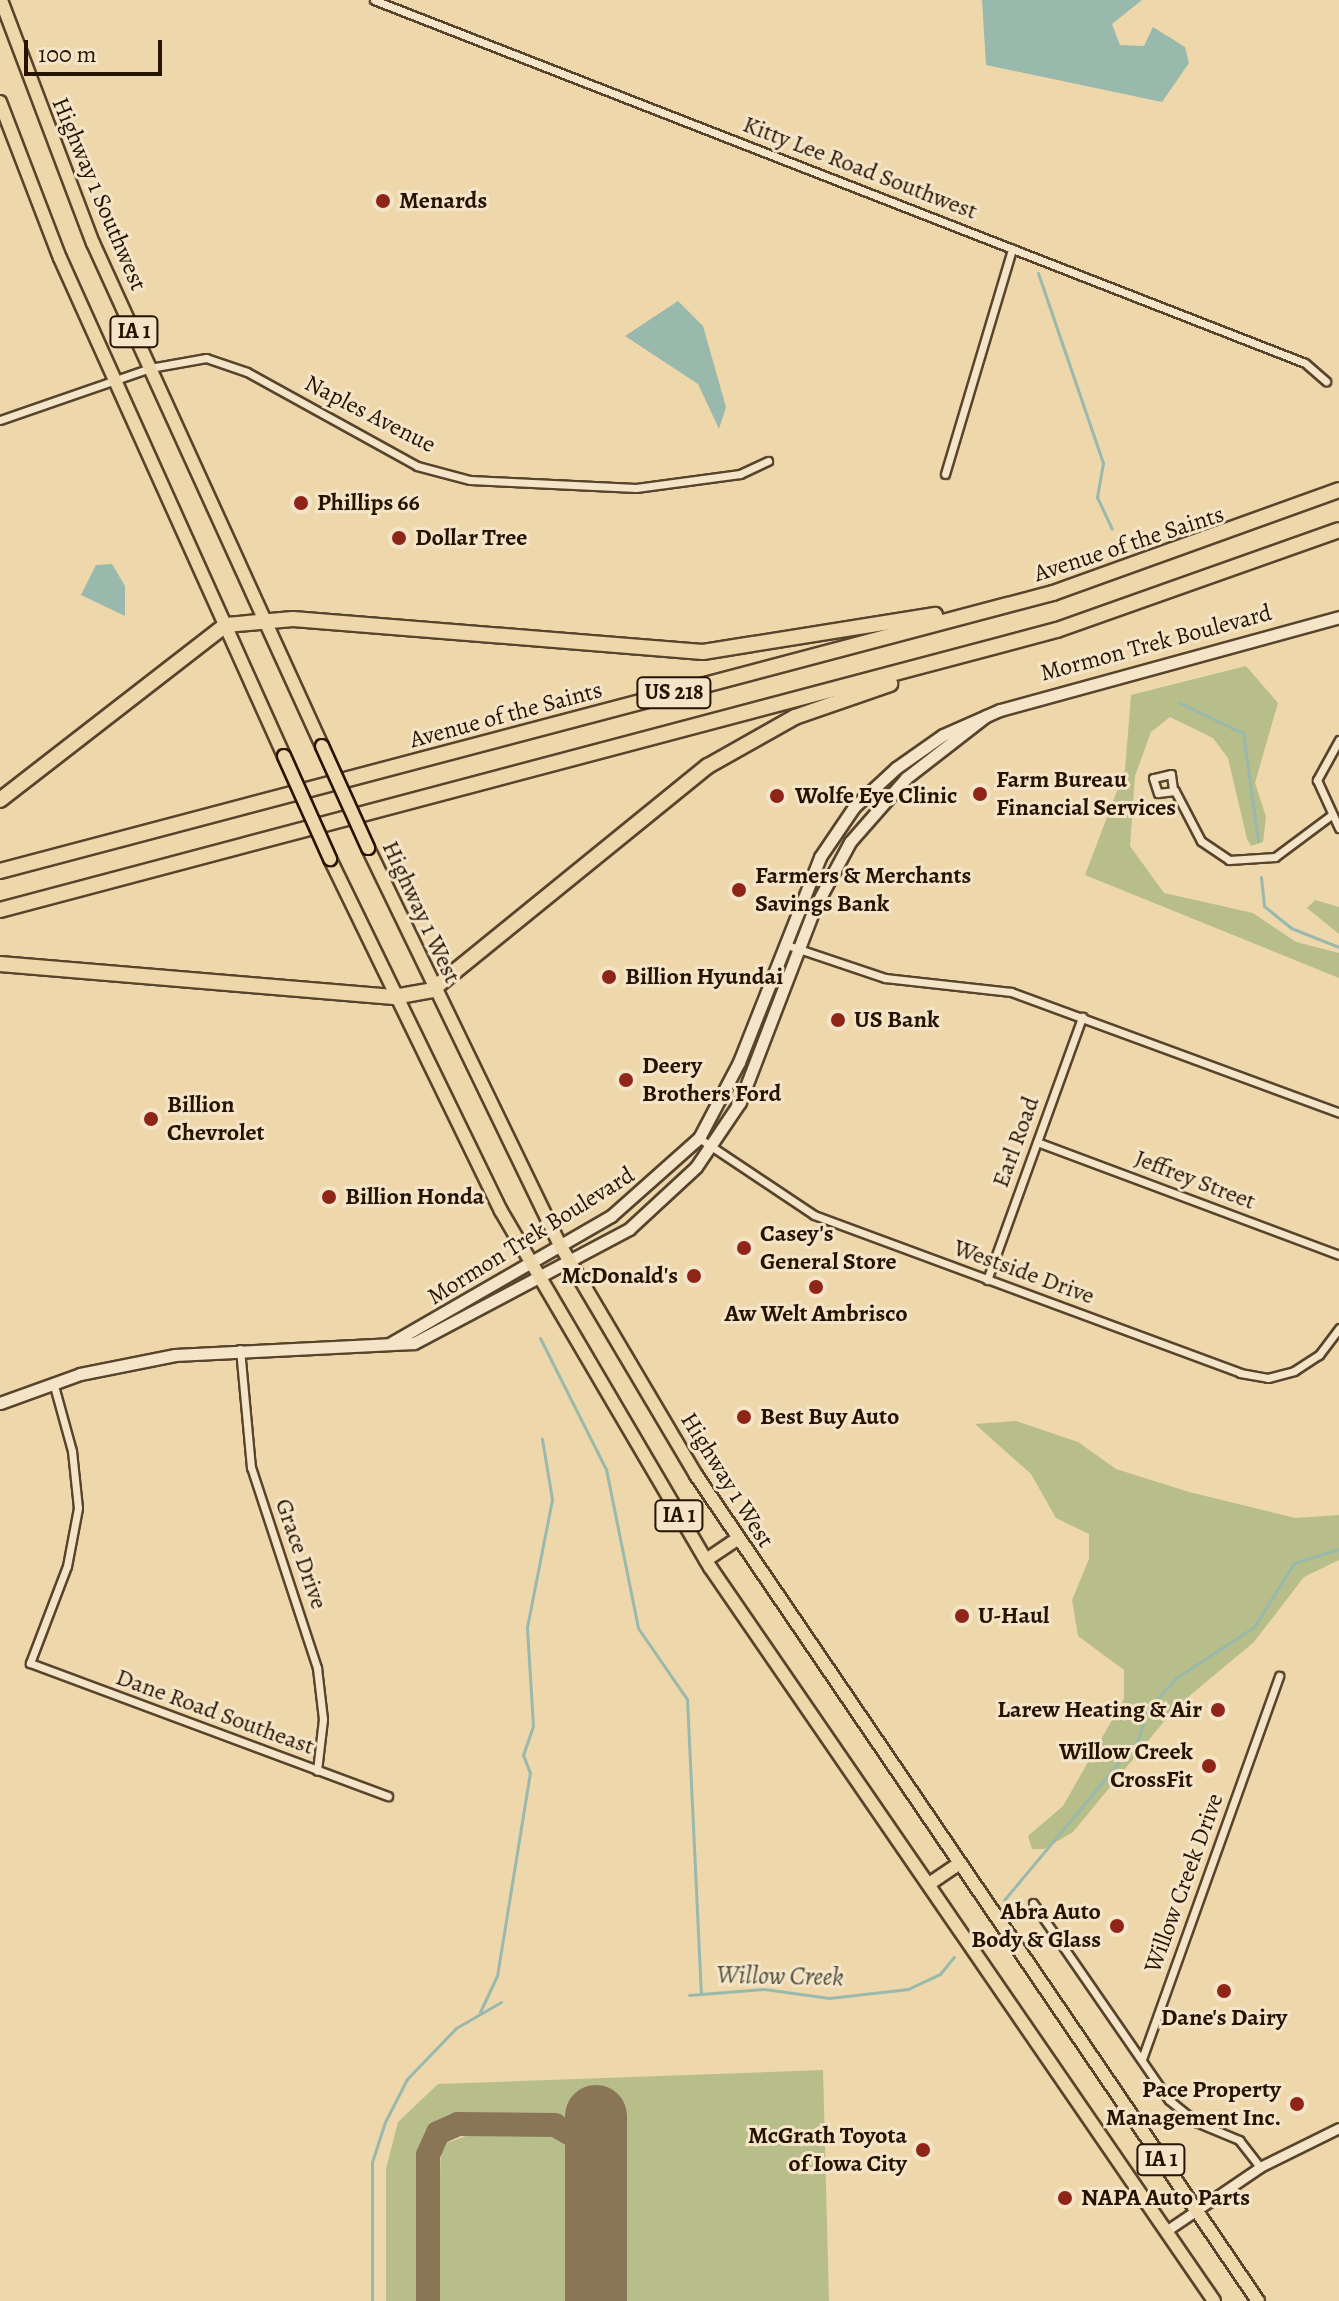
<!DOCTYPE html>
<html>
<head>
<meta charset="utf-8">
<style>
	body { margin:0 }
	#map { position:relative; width:1339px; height:2301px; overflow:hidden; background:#eed7ab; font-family:Alegreya,serif }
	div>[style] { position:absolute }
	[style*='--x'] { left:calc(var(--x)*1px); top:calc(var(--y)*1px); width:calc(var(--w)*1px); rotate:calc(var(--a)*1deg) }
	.green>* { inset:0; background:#b8be89 }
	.water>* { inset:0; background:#99b9ad }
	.stream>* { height:3px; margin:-1.5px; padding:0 1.5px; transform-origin:1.5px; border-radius:1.5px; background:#99b9ad }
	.taxiway>* { height:24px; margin:-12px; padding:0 12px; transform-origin:12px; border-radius:12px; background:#8a7556 }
	.runway>* { height:62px; margin:-31px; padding:0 31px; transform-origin:31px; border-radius:31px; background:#8a7556 }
	.roads { filter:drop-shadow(2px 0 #58442c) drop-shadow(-2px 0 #58442c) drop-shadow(0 2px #58442c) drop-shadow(0 -2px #58442c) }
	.minor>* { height:7px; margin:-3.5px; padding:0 3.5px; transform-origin:3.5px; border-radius:3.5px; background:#f4e5c8 }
	.tertiary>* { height:9px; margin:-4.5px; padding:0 4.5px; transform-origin:4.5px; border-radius:4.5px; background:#f4e5c8 }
	.secondary>* { height:11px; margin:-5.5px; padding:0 5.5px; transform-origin:5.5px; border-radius:5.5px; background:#f4e5c8 }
	.primary>* { height:12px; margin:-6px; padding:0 6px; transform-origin:6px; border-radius:6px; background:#eed7ab }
	.motorway>* { height:14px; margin:-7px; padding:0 7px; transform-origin:7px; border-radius:7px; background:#eed7ab }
	.bridges { filter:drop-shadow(2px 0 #261302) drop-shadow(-2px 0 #261302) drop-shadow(0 2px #261302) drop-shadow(0 -2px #261302) }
	.primary-bridge>* { height:12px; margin:-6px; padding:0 6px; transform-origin:6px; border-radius:6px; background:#eed7ab }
	.dots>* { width:22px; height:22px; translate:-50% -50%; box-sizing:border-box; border:4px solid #f4e5c8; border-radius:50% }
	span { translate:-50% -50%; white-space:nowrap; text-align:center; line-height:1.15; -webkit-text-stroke:6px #f4e5c8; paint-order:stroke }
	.shield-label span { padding:2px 6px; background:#f4e5c8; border:2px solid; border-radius:6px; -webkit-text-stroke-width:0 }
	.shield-label { font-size:22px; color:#261302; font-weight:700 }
	.street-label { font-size:24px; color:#261302 }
	.poi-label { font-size:24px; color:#261302; font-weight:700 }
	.left { translate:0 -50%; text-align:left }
	.right { translate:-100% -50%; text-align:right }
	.water-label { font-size:26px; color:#4e4d3e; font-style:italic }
	.scale { position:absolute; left:24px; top:40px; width:138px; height:36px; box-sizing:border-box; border:4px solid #261302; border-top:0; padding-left:10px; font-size:24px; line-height:28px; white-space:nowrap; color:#261302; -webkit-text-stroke:6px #f4e5c8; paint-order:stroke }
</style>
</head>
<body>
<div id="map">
	<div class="green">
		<i style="clip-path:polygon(1246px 666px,1278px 703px,1255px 783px,1266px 817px,1263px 842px,1251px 846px,1247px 839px,1228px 758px,1213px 738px,1170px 717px,1151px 732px,1135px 776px,1130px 846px,1164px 893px,1253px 913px,1296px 942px,1339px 953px,1339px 978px,1085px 875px,1125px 770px,1131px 695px)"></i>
		<i style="clip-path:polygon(1315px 900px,1339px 907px,1339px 934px,1307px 908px)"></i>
		<i style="clip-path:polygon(1016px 1421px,1078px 1442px,1116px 1469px,1189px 1492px,1295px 1518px,1339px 1515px,1339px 1560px,1304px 1577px,1254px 1642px,1176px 1707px,1073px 1832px,1044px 1849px,1032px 1849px,1028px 1836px,1063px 1806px,1124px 1699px,1124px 1670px,1078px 1636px,1072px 1600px,1089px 1559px,1089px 1534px,1056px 1518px,1031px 1474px,975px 1424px)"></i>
		<i style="clip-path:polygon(823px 2070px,829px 2301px,617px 2301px,616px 2116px,459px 2117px,435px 2125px,421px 2153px,421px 2301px,386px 2301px,386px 2169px,398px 2122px,438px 2084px)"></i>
		<i style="clip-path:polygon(543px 2131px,563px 2138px,574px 2154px,575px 2301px,436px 2301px,441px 2145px,480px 2131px)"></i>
	</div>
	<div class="water">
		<i style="clip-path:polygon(982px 0,1142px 0,1112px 24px,1120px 45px,1144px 46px,1153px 27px,1185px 47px,1189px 63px,1162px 102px,986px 65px)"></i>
		<i style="clip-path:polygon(678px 301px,703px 326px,726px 407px,719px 429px,698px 384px,625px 336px)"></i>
		<i style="clip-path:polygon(112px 564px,125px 586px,125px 616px,81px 595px,96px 565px)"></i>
	</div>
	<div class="stream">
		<i style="--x:1038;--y:273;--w:201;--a:71.1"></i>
		<i style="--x:1103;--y:463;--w:35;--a:100"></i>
		<i style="--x:1097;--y:497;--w:35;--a:65"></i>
		<i style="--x:1180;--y:703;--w:70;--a:25.5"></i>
		<i style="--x:1243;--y:733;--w:109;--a:82.1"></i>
		<i style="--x:1261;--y:877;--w:29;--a:84"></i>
		<i style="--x:1264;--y:906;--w:35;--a:39"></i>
		<i style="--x:1291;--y:928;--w:52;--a:21.6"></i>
		<i style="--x:540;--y:1338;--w:147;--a:63.3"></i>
		<i style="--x:606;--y:1469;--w:162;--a:78.6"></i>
		<i style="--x:638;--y:1628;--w:86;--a:55.4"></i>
		<i style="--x:687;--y:1699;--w:295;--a:87.3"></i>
		<i style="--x:1004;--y:1900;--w:209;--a:-50.1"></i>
		<i style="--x:1138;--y:1740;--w:31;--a:-73"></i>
		<i style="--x:1147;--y:1710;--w:43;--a:-47.8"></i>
		<i style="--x:1176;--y:1678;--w:93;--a:-33.2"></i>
		<i style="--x:1254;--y:1627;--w:75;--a:-58"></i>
		<i style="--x:1294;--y:1563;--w:47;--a:-17.3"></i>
		<i style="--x:689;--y:1995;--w:75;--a:-4.6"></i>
		<i style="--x:764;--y:1989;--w:66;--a:7.9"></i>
		<i style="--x:829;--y:1998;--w:80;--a:-6.5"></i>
		<i style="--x:908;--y:1989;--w:35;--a:-25"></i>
		<i style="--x:940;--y:1974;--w:22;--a:-51"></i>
		<i style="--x:480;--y:2012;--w:40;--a:-65"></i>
		<i style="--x:497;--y:1976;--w:206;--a:-80.8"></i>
		<i style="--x:530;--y:1773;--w:19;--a:-111"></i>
		<i style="--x:523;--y:1755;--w:31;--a:-71"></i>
		<i style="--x:533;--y:1726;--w:99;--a:-93.5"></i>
		<i style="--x:527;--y:1627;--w:130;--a:-78.9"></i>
		<i style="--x:552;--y:1499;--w:61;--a:-99.5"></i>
		<i style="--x:372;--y:2301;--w:139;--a:-90"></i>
		<i style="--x:372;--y:2162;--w:42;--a:-72"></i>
		<i style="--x:385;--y:2122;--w:48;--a:-62.9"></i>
		<i style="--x:407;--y:2079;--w:71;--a:-46.1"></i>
		<i style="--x:456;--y:2028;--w:52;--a:-30"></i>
	</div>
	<div class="taxiway">
		<i style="--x:428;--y:2301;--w:146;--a:-90"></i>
		<i style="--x:428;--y:2155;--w:24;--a:-66"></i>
		<i style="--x:438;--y:2133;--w:22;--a:-24"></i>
		<i style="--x:458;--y:2124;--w:97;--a:0.6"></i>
		<i style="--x:555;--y:2125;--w:48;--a:30.3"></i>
	</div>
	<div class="runway">
		<i style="--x:596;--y:2116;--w:185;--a:90"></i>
	</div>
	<div class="roads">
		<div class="minor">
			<i style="--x:374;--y:0;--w:999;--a:21.3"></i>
			<i style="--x:1305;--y:363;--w:28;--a:41"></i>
			<i style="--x:0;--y:420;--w:159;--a:-19.1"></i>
			<i style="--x:150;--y:368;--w:57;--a:-10.1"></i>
			<i style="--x:206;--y:358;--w:43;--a:18.9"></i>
			<i style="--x:247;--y:372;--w:194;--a:28.9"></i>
			<i style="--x:417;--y:466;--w:55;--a:14.8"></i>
			<i style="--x:470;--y:480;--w:166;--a:2.8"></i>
			<i style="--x:636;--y:488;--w:105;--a:-7.7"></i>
			<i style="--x:740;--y:474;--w:31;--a:-25"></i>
			<i style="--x:945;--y:474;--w:235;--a:-73.4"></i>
			<i style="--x:1339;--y:740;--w:46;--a:118.8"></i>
			<i style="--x:1317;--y:780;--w:53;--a:65.4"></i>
			<i style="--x:1173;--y:789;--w:15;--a:-98"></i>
			<i style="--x:1171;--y:774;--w:18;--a:167"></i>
			<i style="--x:1153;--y:778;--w:16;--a:72"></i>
			<i style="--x:1158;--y:793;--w:17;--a:-7"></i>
			<i style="--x:1175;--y:791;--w:56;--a:62.5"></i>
			<i style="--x:1201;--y:841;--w:34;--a:34"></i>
			<i style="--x:1229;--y:860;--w:46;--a:-3.7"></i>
			<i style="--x:1275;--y:857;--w:69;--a:-36.7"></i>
			<i style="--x:784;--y:944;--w:107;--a:18.6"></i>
			<i style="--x:885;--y:978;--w:127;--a:6.3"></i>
			<i style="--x:1011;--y:992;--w:350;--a:20.2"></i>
			<i style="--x:699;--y:1138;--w:138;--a:33.8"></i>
			<i style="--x:814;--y:1215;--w:454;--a:20.3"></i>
			<i style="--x:1240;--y:1373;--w:28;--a:10"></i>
			<i style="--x:1268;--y:1378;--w:27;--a:-15"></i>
			<i style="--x:1294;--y:1371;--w:30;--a:-33"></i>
			<i style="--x:1319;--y:1355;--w:34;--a:-53"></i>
			<i style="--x:1037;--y:1142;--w:322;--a:20.5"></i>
			<i style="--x:987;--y:1280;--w:280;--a:-70.1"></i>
			<i style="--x:240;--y:1349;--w:119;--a:84.7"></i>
			<i style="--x:251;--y:1467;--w:212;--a:71.8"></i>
			<i style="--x:317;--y:1668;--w:51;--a:83.3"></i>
			<i style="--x:323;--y:1719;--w:52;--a:96.6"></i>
			<i style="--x:53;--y:1382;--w:72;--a:74.6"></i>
			<i style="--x:72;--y:1451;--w:57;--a:84"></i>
			<i style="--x:78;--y:1508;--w:59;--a:100.7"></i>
			<i style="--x:67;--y:1566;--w:104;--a:110.9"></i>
			<i style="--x:30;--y:1663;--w:382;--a:20.4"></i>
			<i style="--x:1033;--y:1903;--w:239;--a:55.4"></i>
			<i style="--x:1169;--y:2100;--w:35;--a:39"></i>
			<i style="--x:1196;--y:2122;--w:47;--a:22.7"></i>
			<i style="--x:1239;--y:2140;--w:34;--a:52"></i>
			<i style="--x:1142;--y:2059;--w:407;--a:-70.3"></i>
		</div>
		<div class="tertiary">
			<i style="--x:1166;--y:2231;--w:114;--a:-34.2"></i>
			<i style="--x:1260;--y:2167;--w:88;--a:-26.3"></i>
		</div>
		<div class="secondary">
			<i style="--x:391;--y:1343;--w:254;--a:-30"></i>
			<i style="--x:611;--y:1216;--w:118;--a:-41.6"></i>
			<i style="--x:699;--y:1138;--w:86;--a:-62.2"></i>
			<i style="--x:739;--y:1062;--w:220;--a:-68.4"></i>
			<i style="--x:820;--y:857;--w:60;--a:-55.8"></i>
			<i style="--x:854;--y:807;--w:57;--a:-42.9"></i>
			<i style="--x:896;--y:768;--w:57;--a:-35.1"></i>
			<i style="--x:943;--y:735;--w:62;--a:-23.7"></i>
			<i style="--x:1000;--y:710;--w:352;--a:-15.3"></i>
			<i style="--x:0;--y:1403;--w:85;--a:-19.9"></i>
			<i style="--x:80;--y:1374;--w:97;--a:-11.3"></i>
			<i style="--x:175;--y:1355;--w:239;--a:-2.9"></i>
			<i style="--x:414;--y:1343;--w:243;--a:-27.9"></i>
			<i style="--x:629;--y:1229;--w:91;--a:-42.8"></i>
			<i style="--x:696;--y:1167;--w:78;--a:-55.9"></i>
			<i style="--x:740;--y:1102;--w:209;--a:-69"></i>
			<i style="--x:815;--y:907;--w:74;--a:-61.7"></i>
			<i style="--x:850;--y:842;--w:85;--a:-48.8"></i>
			<i style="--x:906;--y:778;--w:101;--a:-37.8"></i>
		</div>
		<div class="primary">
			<i style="--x:1;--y:0;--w:260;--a:69.3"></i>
			<i style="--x:93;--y:243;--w:553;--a:65.52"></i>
			<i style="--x:0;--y:102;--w:167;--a:69"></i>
			<i style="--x:60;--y:258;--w:546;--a:65.78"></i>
			<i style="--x:368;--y:848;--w:441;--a:64.2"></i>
			<i style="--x:560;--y:1245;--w:267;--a:59.4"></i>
			<i style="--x:696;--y:1475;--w:999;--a:55.77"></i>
			<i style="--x:330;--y:859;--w:391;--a:64.1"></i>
			<i style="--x:501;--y:1211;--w:413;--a:59.6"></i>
			<i style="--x:710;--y:1567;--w:890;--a:55.52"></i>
			<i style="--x:706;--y:1560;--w:37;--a:-34"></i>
			<i style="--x:929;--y:1884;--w:37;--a:-34"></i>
		</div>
		<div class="motorway">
			<i style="--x:0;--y:800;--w:286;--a:-37.8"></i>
			<i style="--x:226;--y:625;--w:67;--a:-5.1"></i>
			<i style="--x:293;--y:619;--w:411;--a:4.6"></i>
			<i style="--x:703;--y:652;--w:235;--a:-9.1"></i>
			<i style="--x:0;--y:871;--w:1089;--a:-14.79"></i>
			<i style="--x:1053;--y:593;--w:304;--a:-19.8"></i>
			<i style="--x:0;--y:910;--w:1093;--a:-14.84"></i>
			<i style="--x:1057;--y:630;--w:299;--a:-19.5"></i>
			<i style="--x:0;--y:964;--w:395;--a:4.8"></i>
			<i style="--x:394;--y:997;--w:39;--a:-10"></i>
			<i style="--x:432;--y:990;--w:355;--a:-39.1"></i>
			<i style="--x:708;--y:766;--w:100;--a:-29.4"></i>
			<i style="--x:795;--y:717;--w:101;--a:-19.2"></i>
		</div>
	</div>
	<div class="bridges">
		<div class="primary-bridge">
			<i style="--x:322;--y:746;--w:112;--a:65.7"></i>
			<i style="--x:284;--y:756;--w:113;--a:65.9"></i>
		</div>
	</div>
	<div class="dots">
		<i style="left:383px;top:201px;background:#8f2418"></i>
		<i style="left:301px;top:503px;background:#8f2418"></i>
		<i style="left:399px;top:538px;background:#8f2418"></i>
		<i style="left:980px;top:794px;background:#8f2418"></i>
		<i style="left:777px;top:796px;background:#8f2418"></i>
		<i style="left:739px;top:890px;background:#8f2418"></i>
		<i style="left:609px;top:977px;background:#8f2418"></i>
		<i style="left:838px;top:1020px;background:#8f2418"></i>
		<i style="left:626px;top:1080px;background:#8f2418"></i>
		<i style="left:151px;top:1119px;background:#8f2418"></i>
		<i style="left:329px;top:1197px;background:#8f2418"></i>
		<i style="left:744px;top:1248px;background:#8f2418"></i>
		<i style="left:694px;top:1276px;background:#8f2418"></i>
		<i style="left:816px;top:1287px;background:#8f2418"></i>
		<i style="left:744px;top:1417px;background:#8f2418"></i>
		<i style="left:962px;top:1616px;background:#8f2418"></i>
		<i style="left:1218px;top:1710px;background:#8f2418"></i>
		<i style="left:1209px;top:1766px;background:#8f2418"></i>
		<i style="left:1117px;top:1926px;background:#8f2418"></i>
		<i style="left:1224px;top:1991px;background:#8f2418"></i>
		<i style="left:1297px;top:2104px;background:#8f2418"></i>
		<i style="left:923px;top:2150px;background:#8f2418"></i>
		<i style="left:1065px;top:2198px;background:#8f2418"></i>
	</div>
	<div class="shield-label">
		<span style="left:134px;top:332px">IA 1</span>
		<span style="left:674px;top:693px">US 218</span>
		<span style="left:679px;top:1516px">IA 1</span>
		<span style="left:1161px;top:2160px">IA 1</span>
	</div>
	<div class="street-label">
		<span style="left:860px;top:168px;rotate:21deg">Kitty Lee Road Southwest</span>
		<span style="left:99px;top:194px;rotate:67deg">Highway 1 Southwest</span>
		<span style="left:370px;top:414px;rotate:27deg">Naples Avenue</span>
		<span style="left:1129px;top:544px;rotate:-18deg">Avenue of the Saints</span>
		<span style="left:1156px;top:643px;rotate:-15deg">Mormon Trek Boulevard</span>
		<span style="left:506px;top:715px;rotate:-15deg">Avenue of the Saints</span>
		<span style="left:421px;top:912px;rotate:65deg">Highway 1 West</span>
		<span style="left:1016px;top:1142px;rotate:-70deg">Earl Road</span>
		<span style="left:1195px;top:1180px;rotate:21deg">Jeffrey Street</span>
		<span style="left:531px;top:1236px;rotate:-32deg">Mormon Trek Boulevard</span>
		<span style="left:1024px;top:1272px;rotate:20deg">Westside Drive</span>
		<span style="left:727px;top:1480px;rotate:58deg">Highway 1 West</span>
		<span style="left:301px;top:1554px;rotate:71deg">Grace Drive</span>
		<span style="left:215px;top:1712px;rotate:20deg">Dane Road Southeast</span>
		<span style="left:1184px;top:1883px;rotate:-70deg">Willow Creek Drive</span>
	</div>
	<div class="poi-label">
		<span class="left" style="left:399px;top:201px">Menards</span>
		<span class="left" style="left:317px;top:503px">Phillips 66</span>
		<span class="left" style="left:415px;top:538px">Dollar Tree</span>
		<span class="left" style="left:996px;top:794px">Farm Bureau<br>Financial Services</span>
		<span class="left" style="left:795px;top:796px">Wolfe Eye Clinic</span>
		<span class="left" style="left:755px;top:890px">Farmers &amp; Merchants<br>Savings Bank</span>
		<span class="left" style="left:625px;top:977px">Billion Hyundai</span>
		<span class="left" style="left:854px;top:1020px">US Bank</span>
		<span class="left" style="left:642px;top:1080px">Deery<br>Brothers Ford</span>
		<span class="left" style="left:167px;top:1119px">Billion<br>Chevrolet</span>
		<span class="left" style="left:345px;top:1197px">Billion Honda</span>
		<span class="left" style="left:760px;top:1248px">Casey's<br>General Store</span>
		<span class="right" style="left:678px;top:1276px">McDonald's</span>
		<span style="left:816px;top:1314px">Aw Welt Ambrisco</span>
		<span class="left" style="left:760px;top:1417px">Best Buy Auto</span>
		<span class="left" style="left:978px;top:1616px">U-Haul</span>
		<span class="right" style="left:1202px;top:1710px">Larew Heating &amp; Air</span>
		<span class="right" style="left:1193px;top:1766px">Willow Creek<br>CrossFit</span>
		<span class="right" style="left:1101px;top:1926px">Abra Auto<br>Body &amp; Glass</span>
		<span style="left:1224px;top:2018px">Dane's Dairy</span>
		<span class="right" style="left:1281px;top:2104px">Pace Property<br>Management Inc.</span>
		<span class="right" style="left:907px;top:2150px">McGrath Toyota<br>of Iowa City</span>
		<span class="left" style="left:1081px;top:2198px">NAPA Auto Parts</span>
	</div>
	<div class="water-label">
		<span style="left:780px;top:1976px;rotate:1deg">Willow Creek</span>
	</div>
	<div class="scale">100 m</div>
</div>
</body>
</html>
